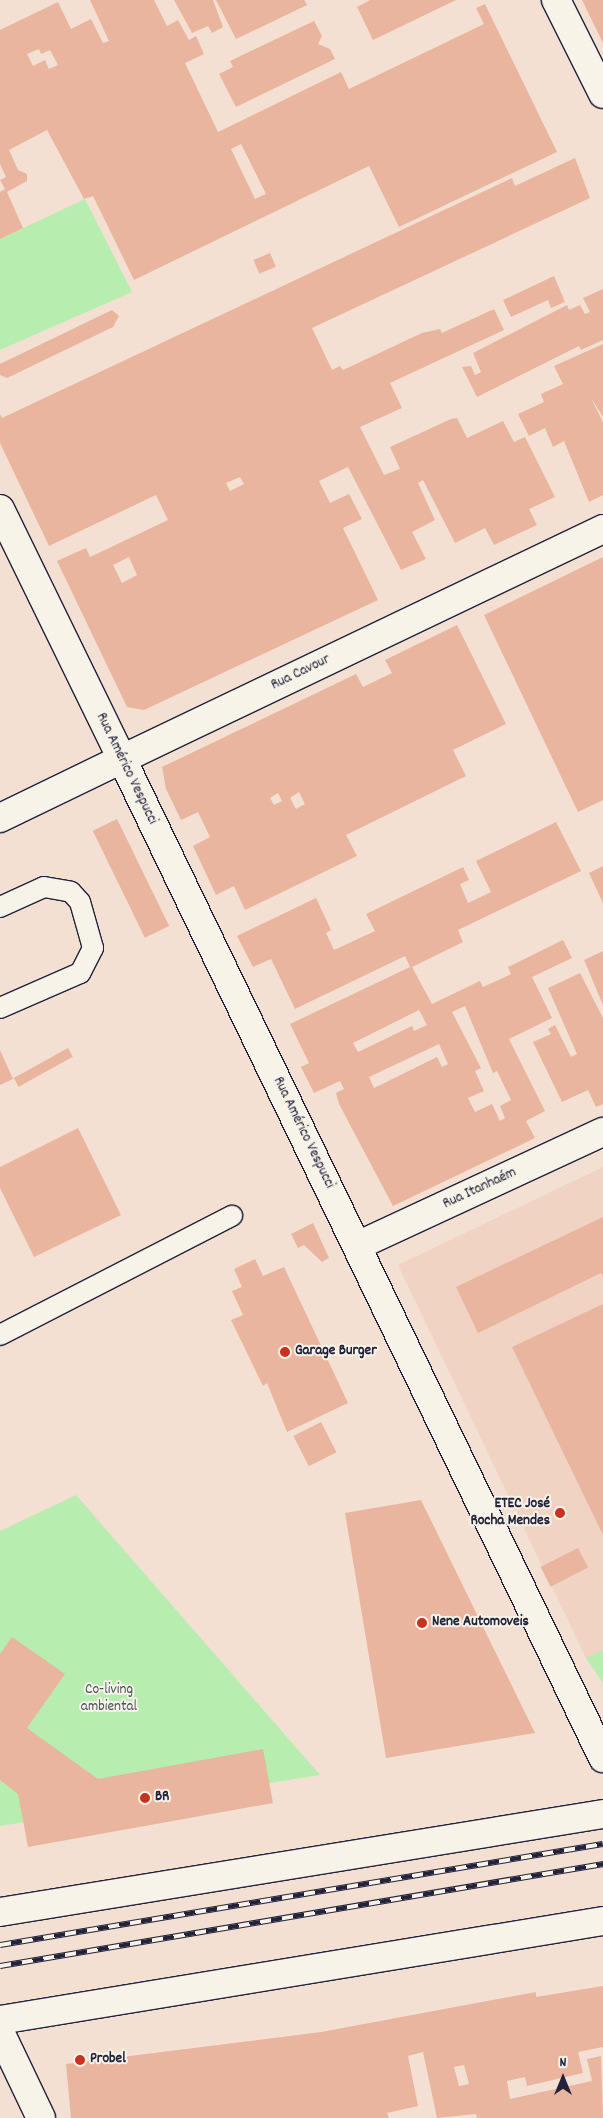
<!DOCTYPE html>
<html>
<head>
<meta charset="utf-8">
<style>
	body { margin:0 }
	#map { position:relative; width:603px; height:2118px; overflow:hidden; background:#f3e0d2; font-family:Dekko,sans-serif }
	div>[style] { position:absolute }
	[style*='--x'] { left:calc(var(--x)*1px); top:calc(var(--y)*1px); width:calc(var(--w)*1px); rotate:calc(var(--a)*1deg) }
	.built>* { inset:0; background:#f0d3c2 }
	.green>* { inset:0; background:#b7edaf }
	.building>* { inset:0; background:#eab59e; transform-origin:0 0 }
	.roads { filter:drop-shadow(1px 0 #22223b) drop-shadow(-1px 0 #22223b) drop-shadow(0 1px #22223b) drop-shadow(0 -1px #22223b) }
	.lane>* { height:20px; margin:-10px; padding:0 10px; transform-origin:10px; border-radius:10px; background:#f7f3e8 }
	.street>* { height:28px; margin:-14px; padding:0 14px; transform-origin:14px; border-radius:14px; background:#f7f3e8 }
	.secondary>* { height:28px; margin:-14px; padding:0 14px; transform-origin:14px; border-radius:14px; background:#f7f3e8 }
	.highway>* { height:28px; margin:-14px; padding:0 14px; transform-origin:14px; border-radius:14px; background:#f7f3e8 }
	.rail>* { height:5.5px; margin-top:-2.75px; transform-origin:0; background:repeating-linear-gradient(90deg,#f7f3e8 0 11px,#22223b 0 22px); box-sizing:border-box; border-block:1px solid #22223b }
	.dots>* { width:14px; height:14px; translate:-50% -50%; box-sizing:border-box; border:2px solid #f7f3e8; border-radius:50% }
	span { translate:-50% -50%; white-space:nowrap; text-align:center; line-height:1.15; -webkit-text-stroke:4px #f7f3e8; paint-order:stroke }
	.street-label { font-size:15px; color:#22223b }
	.poi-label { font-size:15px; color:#22223b; font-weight:700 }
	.left { translate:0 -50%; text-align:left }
	.right { translate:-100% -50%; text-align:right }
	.park-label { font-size:15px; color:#475558 }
	.north { position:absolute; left:538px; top:2053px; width:50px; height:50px; -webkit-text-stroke:4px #f7f3e8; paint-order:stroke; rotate:0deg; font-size:14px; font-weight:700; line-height:20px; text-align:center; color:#22223b }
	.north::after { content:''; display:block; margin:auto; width:18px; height:22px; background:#22223b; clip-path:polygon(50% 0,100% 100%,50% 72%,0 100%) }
</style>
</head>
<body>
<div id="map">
	<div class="built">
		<i style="clip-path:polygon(603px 1167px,603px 1650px,586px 1658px,398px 1265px)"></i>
	</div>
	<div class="green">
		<i style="clip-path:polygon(85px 199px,132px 292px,0 350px,0 239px)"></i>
		<i style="clip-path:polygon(76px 1495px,320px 1775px,0 1826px,0 1531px)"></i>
		<i style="clip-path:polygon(603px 1650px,603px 1683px,586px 1658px)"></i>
	</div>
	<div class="building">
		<i style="clip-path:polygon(evenodd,90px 0,154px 0,167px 26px,178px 20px,189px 40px,196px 36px,204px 54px,185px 63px,218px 132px,341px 72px,349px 89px,484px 24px,476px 8px,485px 4px,557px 152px,399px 227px,369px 166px,134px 280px,93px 196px,84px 199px,47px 130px,9px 150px,18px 170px,27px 174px,27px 181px,7px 192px,23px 228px,0 239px,0 192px,5px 189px,0 180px,6px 177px,0 164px,0 30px,58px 2px,71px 29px,91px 19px,103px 43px,109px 41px,90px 0,39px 49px,41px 54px,50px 50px,58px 65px,49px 69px,45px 60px,33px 66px,27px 54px,39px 49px,90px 0,241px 144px,266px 194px,255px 199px,231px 149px,241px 144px)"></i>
		<i style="clip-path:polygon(174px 0,213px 0,223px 27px,212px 33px,208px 26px,192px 33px)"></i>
		<i style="clip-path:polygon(216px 0,304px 0,307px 5px,236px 39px)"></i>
		<i style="clip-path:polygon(370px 0,456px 0,373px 40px,357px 7px)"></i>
		<i style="clip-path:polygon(582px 0,603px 0,603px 43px,599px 35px)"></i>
		<i style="clip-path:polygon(314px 21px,322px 36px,318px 44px,330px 49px,335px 59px,236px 107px,219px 74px,233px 67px,230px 61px)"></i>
		<i style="clip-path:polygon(evenodd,575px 158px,590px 198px,312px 328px,332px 370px,340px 366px,343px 370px,422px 333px,440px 329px,442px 333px,494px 309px,504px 330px,390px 383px,402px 408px,360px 427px,384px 475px,400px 469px,390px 447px,451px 419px,457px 418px,467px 438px,503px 421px,514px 442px,525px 437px,555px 497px,529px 509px,537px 525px,494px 545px,485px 528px,455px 543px,423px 480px,418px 483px,435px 520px,412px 532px,426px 559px,401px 570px,348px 467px,319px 481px,330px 503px,349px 494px,362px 519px,343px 528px,378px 600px,144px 710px,127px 707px,57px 561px,86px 548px,90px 557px,168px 520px,156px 495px,49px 546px,0 443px,0 414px,2px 418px,512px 178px,515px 186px,575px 158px,240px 477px,244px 484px,230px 491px,226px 483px,240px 477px,575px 158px,129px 557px,137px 575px,122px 583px,113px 565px,129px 557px)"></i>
		<i style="left:270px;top:253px;width:15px;height:18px;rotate:67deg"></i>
		<i style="clip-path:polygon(554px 276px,565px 302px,551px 308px,548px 300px,511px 317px,503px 300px)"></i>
		<i style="clip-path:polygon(603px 289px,603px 340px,581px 350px,579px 346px,477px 397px,462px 367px,471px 366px,475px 375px,481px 372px,473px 353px,567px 305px,569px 310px,580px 305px,585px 314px,590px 312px,583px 298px)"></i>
		<i style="clip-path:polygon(112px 310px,119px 316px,113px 327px,7px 378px,0 375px,0 364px)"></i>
		<i style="clip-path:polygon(603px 344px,603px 417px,591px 398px,603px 422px,603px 495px,589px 502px,564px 441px,553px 447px,545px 428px,529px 436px,518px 414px,544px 402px,541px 394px,563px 384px,554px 366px)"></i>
		<i style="clip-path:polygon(603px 557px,603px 800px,578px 812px,484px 615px)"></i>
		<i style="clip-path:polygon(evenodd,457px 625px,506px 724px,453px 750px,466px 776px,346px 835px,357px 856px,245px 910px,234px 886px,216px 895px,193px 846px,210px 837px,198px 812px,181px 820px,166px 789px,162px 767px,356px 674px,363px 687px,392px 673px,385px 660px,457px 625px,299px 792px,305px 804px,296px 809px,290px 798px,299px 792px,457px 625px,278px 793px,282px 801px,274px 805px,270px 798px,278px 793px)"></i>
		<i style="left:117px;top:819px;width:119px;height:27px;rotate:64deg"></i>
		<i style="clip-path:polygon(evenodd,556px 822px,581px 871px,458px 930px,463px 942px,412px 967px,432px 1004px,480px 981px,483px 987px,505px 977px,511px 974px,508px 967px,563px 940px,572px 958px,532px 977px,552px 1018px,509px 1039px,545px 1111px,526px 1121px,535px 1138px,393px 1206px,339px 1104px,336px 1093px,344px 1089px,340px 1081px,314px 1093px,301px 1067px,309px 1063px,290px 1024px,410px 967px,405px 956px,295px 1009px,271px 959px,253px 967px,237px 936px,316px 898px,331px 930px,326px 933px,334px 950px,375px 931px,366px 914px,463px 867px,469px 880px,460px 884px,468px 903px,491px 892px,476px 861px,556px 822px,465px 1006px,493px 1073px,497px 1071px,511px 1100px,500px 1106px,505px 1118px,500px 1121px,492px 1104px,475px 1112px,468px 1098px,484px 1091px,475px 1071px,481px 1068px,452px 1012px,465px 1006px,556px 822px,419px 1010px,427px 1025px,414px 1031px,412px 1026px,358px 1052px,353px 1043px,419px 1010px,556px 822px,439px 1044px,448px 1064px,442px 1067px,437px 1057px,374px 1088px,369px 1077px,439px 1044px)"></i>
		<i style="clip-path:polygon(603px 866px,603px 903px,589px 873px)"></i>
		<i style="clip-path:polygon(603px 951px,603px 1005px,584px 960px)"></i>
		<i style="clip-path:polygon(580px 973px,603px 1018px,603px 1104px,596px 1107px,588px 1090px,562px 1102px,533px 1042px,551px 1034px,548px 1029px,555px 1025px,571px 1057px,577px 1054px,548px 988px)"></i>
		<i style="left:68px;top:1048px;width:10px;height:62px;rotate:61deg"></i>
		<i style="clip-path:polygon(0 1050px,13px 1079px,0 1085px)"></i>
		<i style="clip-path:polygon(78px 1128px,121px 1215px,34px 1257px,0 1188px,0 1167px)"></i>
		<i style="clip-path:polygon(603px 1217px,603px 1277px,601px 1273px,478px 1333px,456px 1287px)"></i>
		<i style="clip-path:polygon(313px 1223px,329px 1258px,322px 1262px,304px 1245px,298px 1248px,291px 1234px)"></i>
		<i style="clip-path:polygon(255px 1259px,263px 1276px,284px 1267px,348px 1403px,287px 1432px,267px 1383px,263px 1386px,231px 1320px,243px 1315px,232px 1291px,242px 1287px,234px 1269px)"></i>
		<i style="clip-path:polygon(603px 1304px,603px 1535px,512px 1347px)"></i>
		<i style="left:321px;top:1422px;width:34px;height:31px;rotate:63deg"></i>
		<i style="clip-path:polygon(421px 1500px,535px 1733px,386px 1758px,345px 1513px)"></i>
		<i style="left:578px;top:1548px;width:22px;height:42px;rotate:63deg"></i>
		<i style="clip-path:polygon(12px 1637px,65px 1674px,27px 1728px,98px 1779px,263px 1749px,273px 1803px,28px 1847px,18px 1794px,0 1780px,0 1654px)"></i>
		<i style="clip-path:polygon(evenodd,603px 1986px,603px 2047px,578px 2052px,583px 2073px,527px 2086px,525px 2077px,507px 2081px,510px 2099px,592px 2081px,587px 2059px,601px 2056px,603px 2118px,477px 2118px,476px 2114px,437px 2118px,423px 2052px,408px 2056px,418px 2106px,387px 2113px,389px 2118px,71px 2118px,66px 2064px,321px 2032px,536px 1992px,536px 1997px,603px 1986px,464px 2065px,469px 2084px,459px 2086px,454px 2067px,464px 2065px)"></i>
	</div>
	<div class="roads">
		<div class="lane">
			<i style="--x:0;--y:907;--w:48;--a:-24.4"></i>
			<i style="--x:44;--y:887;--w:27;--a:10"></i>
			<i style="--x:71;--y:892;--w:13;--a:48"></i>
			<i style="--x:80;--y:902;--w:48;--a:74.2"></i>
			<i style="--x:93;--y:948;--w:28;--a:117"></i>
			<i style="--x:80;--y:973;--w:87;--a:156.4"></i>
			<i style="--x:0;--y:1335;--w:261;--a:-27.2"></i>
		</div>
		<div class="street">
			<i style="--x:556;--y:0;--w:105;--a:63.4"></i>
			<i style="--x:0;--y:509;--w:278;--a:64"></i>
			<i style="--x:122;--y:759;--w:533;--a:-25.56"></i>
			<i style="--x:357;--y:1246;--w:271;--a:-24.9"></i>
			<i style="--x:0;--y:2032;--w:95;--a:64.5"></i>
		</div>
		<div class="secondary">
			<i style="--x:0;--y:818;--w:136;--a:-25.8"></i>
			<i style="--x:122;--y:759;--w:1109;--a:64.29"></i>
		</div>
		<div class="highway">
			<i style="--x:0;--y:1912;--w:611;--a:-9.23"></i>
			<i style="--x:0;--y:2020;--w:611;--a:-9.32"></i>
		</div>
	</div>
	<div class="rail">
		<i style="--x:0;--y:1945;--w:611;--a:-9.51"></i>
		<i style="--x:0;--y:1966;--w:612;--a:-9.6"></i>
	</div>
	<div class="dots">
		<i style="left:285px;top:1352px;background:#c8321e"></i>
		<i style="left:560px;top:1513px;background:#c8321e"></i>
		<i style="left:422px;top:1623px;background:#c8321e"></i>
		<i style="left:145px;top:1798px;background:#c8321e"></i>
		<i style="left:80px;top:2060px;background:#c8321e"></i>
	</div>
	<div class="street-label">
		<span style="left:301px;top:673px;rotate:-26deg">Rua Cavour</span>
		<span style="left:126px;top:769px;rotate:64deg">Rua Américo Vespucci</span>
		<span style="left:303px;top:1133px;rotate:64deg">Rua Américo Vespucci</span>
		<span style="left:480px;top:1189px;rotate:-25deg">Rua Itanhaém</span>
	</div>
	<div class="poi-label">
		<span class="left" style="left:295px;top:1352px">Garage Burger</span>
		<span class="right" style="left:550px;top:1513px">ETEC José<br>Rocha Mendes</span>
		<span class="left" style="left:432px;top:1623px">Nene Automoveis</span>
		<span class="left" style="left:155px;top:1798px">BR</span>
		<span class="left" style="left:90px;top:2060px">Probel</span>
	</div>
	<div class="park-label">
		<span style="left:109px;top:1699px">Co-living<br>ambiental</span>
	</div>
	<div class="north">N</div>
</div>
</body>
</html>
